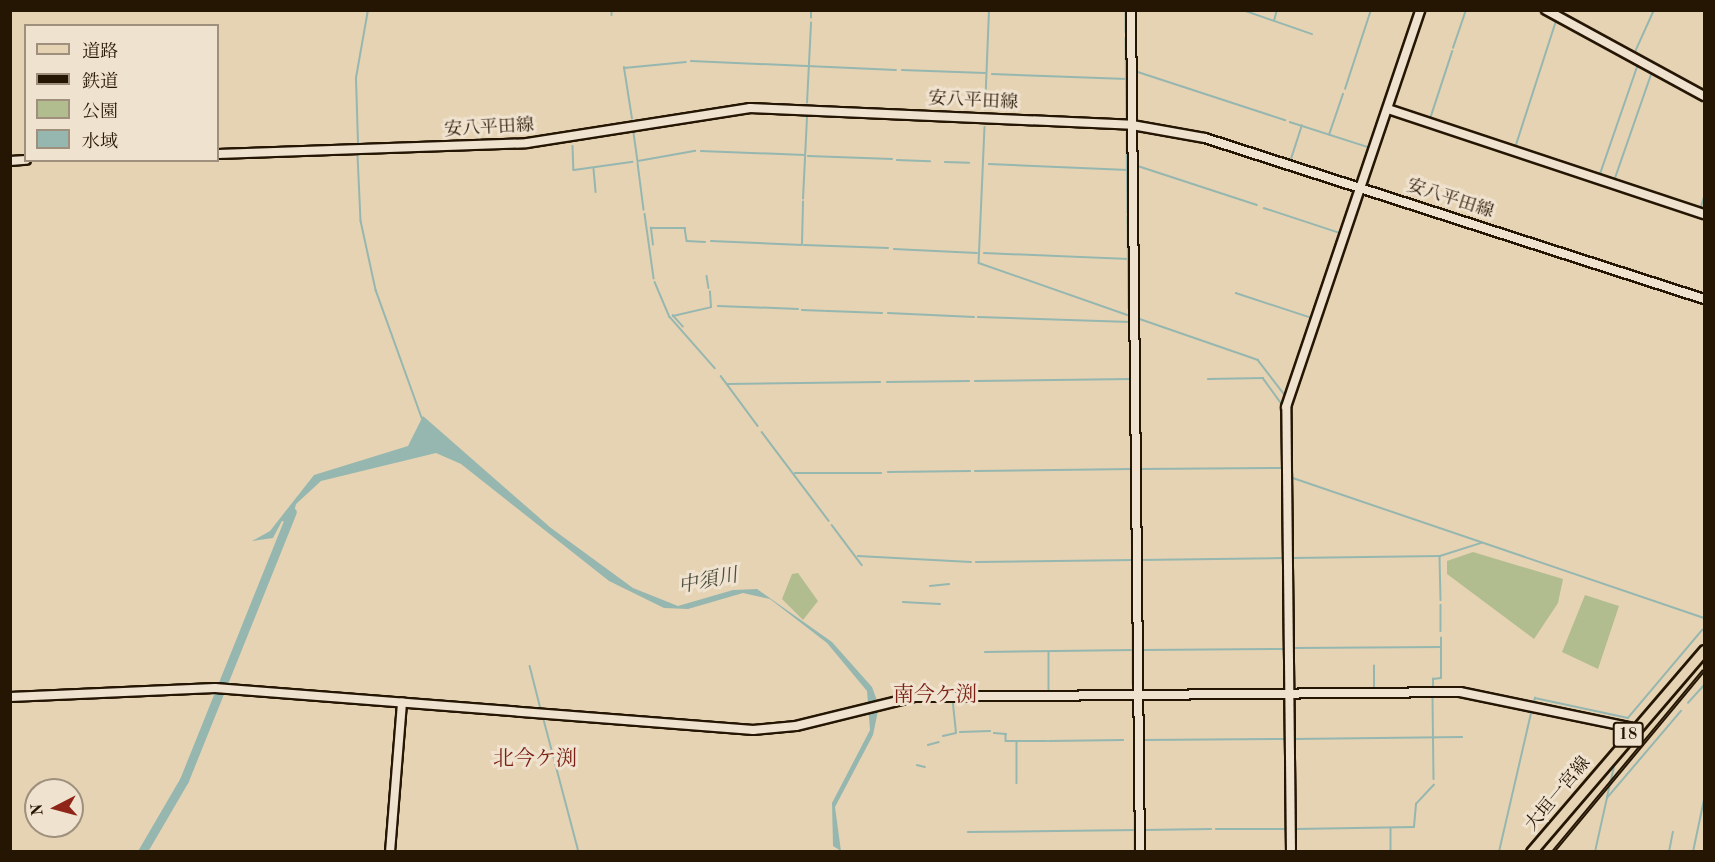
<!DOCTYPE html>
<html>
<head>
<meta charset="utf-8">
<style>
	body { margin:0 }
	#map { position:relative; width:1715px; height:862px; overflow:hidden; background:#e6d3b4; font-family:"Old Standard TT","Noto Serif JP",serif }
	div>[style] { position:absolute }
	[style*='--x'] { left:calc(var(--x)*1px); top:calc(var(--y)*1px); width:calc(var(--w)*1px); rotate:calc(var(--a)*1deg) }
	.green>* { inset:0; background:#b2bd8f }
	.water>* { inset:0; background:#96b7af }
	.stream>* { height:1.5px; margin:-0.75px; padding:0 0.75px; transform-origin:0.75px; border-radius:0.75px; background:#96b7af }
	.river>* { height:9px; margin:-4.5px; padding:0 4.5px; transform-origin:4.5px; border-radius:4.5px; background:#96b7af }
	.roads { filter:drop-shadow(2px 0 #251604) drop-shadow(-2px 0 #251604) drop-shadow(0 2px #251604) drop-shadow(0 -2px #251604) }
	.secondary>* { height:8px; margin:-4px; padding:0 4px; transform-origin:4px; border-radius:4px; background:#efe2ce }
	.primary>* { height:9px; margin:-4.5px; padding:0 4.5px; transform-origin:4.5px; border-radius:4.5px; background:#e6d3b4 }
	.rail>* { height:4px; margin-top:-2px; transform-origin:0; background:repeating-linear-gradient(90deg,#efe2ce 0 4.5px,#251604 0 9px); box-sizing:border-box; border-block:2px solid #251604 }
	span { translate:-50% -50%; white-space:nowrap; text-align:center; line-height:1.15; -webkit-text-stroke:6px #efe2ce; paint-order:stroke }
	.shield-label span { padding:2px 4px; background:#efe2ce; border:2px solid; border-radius:4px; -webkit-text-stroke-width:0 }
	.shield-label { font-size:16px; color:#251604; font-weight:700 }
	.street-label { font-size:18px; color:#251604 }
	.water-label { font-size:20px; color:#4d4e40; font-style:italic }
	.quarter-label { font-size:21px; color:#7a1f14 }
	.frame { position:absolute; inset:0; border:12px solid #251604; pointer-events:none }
	.legend { position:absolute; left:24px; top:24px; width:195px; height:138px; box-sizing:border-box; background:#efe2ce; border:2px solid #9e907d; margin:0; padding:8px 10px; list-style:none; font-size:18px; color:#251604 }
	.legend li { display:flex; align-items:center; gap:12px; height:30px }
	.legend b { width:30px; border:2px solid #9e907d }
	.north { position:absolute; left:24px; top:778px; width:60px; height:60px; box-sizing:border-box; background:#efe2ce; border:2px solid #9e907d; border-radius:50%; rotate:264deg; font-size:16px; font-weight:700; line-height:24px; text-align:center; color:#251604 }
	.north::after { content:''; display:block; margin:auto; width:21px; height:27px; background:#8f2418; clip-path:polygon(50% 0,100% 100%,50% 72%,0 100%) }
</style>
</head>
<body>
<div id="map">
	<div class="green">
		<i style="clip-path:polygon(1473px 552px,1563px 579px,1558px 603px,1534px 639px,1447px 574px,1447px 561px)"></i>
		<i style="clip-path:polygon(798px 573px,818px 601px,803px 620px,782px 599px,792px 574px)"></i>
		<i style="clip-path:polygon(1585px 595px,1619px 606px,1598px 669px,1562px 652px)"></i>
	</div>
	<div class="water">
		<i style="clip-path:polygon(423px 416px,551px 528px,633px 588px,678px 606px,733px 590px,757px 589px,832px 642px,872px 687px,879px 706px,873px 735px,835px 807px,841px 851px,833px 846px,832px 803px,870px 730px,867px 691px,827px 643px,770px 599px,743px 593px,688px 609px,664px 608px,609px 581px,461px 464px,436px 453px,321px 481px,296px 504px,291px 524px,282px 521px,273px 538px,252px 541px,270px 531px,314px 475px,408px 446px)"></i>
	</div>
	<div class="stream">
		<i style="--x:612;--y:10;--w:5;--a:90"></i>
		<i style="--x:1126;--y:10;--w:22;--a:90"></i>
		<i style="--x:1243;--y:10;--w:73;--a:19.2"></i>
		<i style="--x:1538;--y:10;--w:8;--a:30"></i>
		<i style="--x:811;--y:18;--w:8;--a:-90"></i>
		<i style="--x:1274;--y:21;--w:11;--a:-75"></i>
		<i style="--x:1126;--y:38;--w:79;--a:89.3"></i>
		<i style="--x:1453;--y:48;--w:40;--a:-71.1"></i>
		<i style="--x:1635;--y:52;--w:46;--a:-65.7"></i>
		<i style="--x:691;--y:61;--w:205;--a:2.5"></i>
		<i style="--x:902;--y:70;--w:83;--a:2.1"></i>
		<i style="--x:1135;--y:71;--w:158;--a:18.1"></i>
		<i style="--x:992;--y:74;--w:135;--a:2.1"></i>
		<i style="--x:1345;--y:89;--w:83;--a:-71.8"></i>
		<i style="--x:807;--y:103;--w:80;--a:-87.1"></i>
		<i style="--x:985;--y:110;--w:100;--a:-87.7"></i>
		<i style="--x:632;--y:119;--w:52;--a:-98.9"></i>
		<i style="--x:624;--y:68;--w:62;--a:-5.5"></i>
		<i style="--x:1430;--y:119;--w:71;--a:-71.8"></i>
		<i style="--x:1290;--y:122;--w:85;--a:17.8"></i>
		<i style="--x:985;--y:127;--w:136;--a:92.5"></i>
		<i style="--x:979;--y:263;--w:160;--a:19.3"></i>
		<i style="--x:634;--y:133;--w:28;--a:82"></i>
		<i style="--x:638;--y:161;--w:58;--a:-10"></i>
		<i style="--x:1127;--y:133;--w:80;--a:89.3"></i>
		<i style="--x:1329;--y:135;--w:43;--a:-71.1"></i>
		<i style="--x:358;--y:143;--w:65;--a:-91.8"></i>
		<i style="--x:356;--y:78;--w:69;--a:-80"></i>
		<i style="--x:573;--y:146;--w:24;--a:88"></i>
		<i style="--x:574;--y:170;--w:59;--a:-7.9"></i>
		<i style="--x:1515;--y:148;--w:133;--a:-72.1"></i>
		<i style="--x:701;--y:151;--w:104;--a:2.2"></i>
		<i style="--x:358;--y:155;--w:66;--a:87.4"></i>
		<i style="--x:361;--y:221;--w:71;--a:77.7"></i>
		<i style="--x:376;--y:290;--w:136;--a:70.2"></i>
		<i style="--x:808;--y:156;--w:84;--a:2"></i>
		<i style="--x:1291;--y:159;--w:35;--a:-72"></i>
		<i style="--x:897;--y:160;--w:33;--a:2"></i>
		<i style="--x:945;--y:162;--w:24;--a:2"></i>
		<i style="--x:638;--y:163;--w:47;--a:82.7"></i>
		<i style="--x:989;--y:164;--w:139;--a:2.5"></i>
		<i style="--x:1138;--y:166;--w:125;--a:18.1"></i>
		<i style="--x:594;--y:169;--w:23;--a:85"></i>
		<i style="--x:1600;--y:174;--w:116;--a:-70.9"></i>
		<i style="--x:1614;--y:181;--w:115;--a:-70.8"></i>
		<i style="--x:803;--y:199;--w:83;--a:-87.2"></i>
		<i style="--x:1264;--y:208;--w:80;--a:18.2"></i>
		<i style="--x:1700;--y:210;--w:14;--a:-73"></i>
		<i style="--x:645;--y:214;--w:65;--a:82"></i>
		<i style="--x:1128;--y:216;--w:92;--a:89.4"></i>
		<i style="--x:711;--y:241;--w:91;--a:2.5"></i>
		<i style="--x:802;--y:244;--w:42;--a:-88.6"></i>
		<i style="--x:653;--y:245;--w:17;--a:-97"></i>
		<i style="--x:651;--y:228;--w:34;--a:0"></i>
		<i style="--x:685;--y:228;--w:13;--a:81"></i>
		<i style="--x:687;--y:241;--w:18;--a:3"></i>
		<i style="--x:804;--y:245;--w:84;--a:2"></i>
		<i style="--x:894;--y:249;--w:83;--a:2.8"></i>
		<i style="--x:984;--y:253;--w:145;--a:2.4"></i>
		<i style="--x:707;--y:276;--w:12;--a:81"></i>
		<i style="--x:655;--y:282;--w:38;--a:67"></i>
		<i style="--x:670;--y:317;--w:68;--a:48.6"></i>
		<i style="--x:1236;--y:293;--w:80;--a:18.2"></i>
		<i style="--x:718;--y:306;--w:80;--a:2.1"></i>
		<i style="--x:802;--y:310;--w:80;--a:2.1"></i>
		<i style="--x:888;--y:313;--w:86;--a:2.7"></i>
		<i style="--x:978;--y:317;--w:152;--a:1.9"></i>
		<i style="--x:1137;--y:318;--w:128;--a:19.1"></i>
		<i style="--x:1258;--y:360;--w:44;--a:52.4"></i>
		<i style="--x:683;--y:327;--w:15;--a:-132"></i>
		<i style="--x:673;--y:316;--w:39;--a:-13"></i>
		<i style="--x:711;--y:307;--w:15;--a:-94"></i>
		<i style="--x:721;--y:376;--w:62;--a:53.5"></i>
		<i style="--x:1208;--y:379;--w:55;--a:-1"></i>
		<i style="--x:1263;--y:378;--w:34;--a:54"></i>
		<i style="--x:975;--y:381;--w:156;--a:-0.7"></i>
		<i style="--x:887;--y:382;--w:82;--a:-0.7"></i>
		<i style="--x:727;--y:384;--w:153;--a:-0.7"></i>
		<i style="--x:1291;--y:404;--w:74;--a:88.5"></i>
		<i style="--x:1293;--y:478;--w:434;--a:18.8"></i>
		<i style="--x:762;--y:432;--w:111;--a:53"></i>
		<i style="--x:1140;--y:469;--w:142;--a:-0.4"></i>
		<i style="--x:975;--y:471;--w:157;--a:-0.7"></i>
		<i style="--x:888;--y:472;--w:82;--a:-0.7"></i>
		<i style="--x:795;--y:473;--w:86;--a:0"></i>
		<i style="--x:1132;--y:517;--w:67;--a:89.1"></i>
		<i style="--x:832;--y:525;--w:50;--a:53.1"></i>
		<i style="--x:858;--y:556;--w:113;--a:3"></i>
		<i style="--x:1440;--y:556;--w:44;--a:88.7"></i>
		<i style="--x:1292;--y:558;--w:148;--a:-0.8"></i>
		<i style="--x:1440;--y:556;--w:43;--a:-17.6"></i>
		<i style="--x:1141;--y:560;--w:142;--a:-0.8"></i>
		<i style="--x:976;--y:562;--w:157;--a:-0.7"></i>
		<i style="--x:930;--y:586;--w:19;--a:-6"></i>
		<i style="--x:903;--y:602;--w:37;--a:3"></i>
		<i style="--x:1441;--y:605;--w:26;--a:90"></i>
		<i style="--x:1133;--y:607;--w:77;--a:90"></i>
		<i style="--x:1294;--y:648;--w:147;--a:-0.4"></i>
		<i style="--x:1142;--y:650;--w:141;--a:-0.4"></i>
		<i style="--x:985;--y:652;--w:148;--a:-0.8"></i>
		<i style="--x:1049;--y:652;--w:40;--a:90"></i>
		<i style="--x:530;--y:666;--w:44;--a:75.7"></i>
		<i style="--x:1433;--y:688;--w:9;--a:-90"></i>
		<i style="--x:1433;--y:679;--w:8;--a:-7"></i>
		<i style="--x:1441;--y:678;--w:40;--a:-90"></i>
		<i style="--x:1374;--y:689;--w:23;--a:-90"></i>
		<i style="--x:1433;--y:697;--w:82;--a:89.3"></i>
		<i style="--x:1534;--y:702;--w:4;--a:-76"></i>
		<i style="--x:1535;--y:698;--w:95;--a:12.1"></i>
		<i style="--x:1628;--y:718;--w:115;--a:-49.9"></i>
		<i style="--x:1688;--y:703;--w:24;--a:-48"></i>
		<i style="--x:543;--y:716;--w:141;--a:75.2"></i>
		<i style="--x:960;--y:732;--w:30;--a:-2"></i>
		<i style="--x:994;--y:733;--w:12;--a:5"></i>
		<i style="--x:1006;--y:734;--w:7;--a:90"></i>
		<i style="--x:1006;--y:741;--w:41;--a:0"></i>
		<i style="--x:943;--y:736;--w:13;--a:-13"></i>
		<i style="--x:956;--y:733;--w:30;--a:-96"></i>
		<i style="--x:1294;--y:739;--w:168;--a:-0.7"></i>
		<i style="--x:1143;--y:740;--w:141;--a:-0.4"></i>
		<i style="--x:1049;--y:741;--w:74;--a:-0.8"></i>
		<i style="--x:1017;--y:742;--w:41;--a:90"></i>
		<i style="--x:928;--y:745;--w:11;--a:-15"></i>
		<i style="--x:917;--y:765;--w:8;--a:14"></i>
		<i style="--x:1135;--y:788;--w:64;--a:90"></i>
		<i style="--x:1607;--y:797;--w:35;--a:-77"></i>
		<i style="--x:1391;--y:828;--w:24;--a:90"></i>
		<i style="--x:1216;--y:829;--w:69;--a:0"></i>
		<i style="--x:1296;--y:829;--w:118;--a:-1"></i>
		<i style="--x:1414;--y:827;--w:23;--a:-85"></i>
		<i style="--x:1416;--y:804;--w:26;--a:-47"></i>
		<i style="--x:1144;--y:830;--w:67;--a:-0.9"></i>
		<i style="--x:968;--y:832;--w:168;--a:-0.7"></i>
		<i style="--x:1499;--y:852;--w:147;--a:-77"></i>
		<i style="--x:1595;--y:852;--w:55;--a:-77.5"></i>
		<i style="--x:1607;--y:798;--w:114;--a:-49.6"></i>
		<i style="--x:1669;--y:852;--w:20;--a:-79"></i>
		<i style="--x:1693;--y:852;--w:53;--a:-78.1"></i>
	</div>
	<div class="river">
		<i style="--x:142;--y:852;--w:83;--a:-59.7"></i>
		<i style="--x:184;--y:780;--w:289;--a:-68.1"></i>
	</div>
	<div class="roads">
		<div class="secondary">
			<i style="--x:1131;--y:10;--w:842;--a:89.39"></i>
			<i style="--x:1546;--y:10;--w:180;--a:28.6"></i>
			<i style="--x:1388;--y:109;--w:333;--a:18.4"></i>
			<i style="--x:218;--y:154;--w:309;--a:-2"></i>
			<i style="--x:527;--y:143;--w:226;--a:-8.9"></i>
			<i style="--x:750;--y:108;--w:382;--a:2.5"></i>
			<i style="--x:1132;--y:125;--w:74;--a:10.1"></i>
			<i style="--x:1205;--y:138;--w:524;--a:17.88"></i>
			<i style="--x:10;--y:161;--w:16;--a:-4"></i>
			<i style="--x:10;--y:697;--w:205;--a:-2.5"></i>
			<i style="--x:215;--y:688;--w:540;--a:4.46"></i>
			<i style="--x:753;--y:730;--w:43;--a:-5.3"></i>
			<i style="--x:796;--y:726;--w:122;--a:-13.8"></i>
			<i style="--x:914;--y:697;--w:546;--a:-0.52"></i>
			<i style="--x:1460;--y:692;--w:178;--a:11.7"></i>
			<i style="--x:390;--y:852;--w:150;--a:-85.4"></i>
			<i style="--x:1291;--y:852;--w:445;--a:-90.6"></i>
			<i style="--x:1286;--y:407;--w:419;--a:-71.3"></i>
		</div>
		<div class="primary">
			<i style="--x:1531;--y:852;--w:266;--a:-49.4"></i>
		</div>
	</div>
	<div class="rail">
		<i style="--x:1553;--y:852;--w:236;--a:-50.3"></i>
	</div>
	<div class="shield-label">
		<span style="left:1628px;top:735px">18</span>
	</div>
	<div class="street-label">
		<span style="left:973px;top:101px;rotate:3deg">安八平田線</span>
		<span style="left:489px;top:128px;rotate:-3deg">安八平田線</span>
		<span style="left:1450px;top:199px;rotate:18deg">安八平田線</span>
		<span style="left:1558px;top:794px;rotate:-50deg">大垣一宮線</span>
	</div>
	<div class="water-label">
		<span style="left:708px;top:582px;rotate:-11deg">中須川</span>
	</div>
	<div class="quarter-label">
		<span style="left:935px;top:696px">南今ケ渕</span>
		<span style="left:535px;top:760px">北今ケ渕</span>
	</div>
	<div class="frame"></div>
	<ul class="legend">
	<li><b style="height:8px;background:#e6d3b4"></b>道路</li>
	<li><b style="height:8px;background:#251604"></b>鉄道</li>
	<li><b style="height:16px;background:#b2bd8f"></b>公園</li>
	<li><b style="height:16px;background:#96b7af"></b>水域</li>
	</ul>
	<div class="north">N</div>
</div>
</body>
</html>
